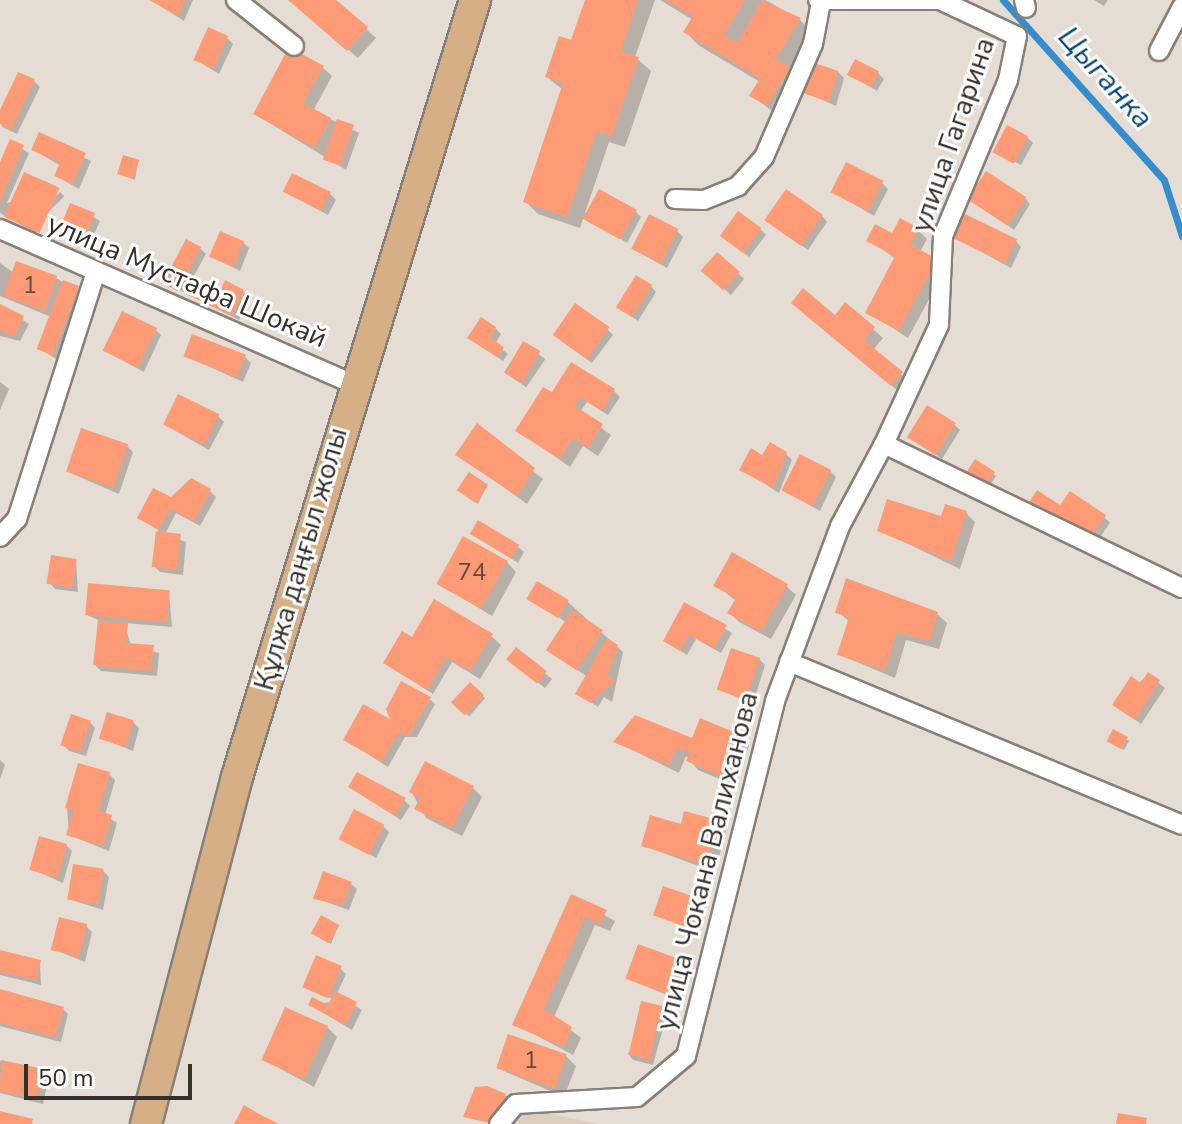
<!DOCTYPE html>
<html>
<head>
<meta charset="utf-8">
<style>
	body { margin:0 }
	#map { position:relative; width:1182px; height:1124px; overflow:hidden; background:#e5ddd4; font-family:"Nunito Sans",sans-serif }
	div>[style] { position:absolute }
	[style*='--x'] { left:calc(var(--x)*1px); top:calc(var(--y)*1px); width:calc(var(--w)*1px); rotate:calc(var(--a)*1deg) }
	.built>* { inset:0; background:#dccec1 }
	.shadow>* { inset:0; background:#0003; transform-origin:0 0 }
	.stream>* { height:7px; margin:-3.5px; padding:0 3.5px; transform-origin:3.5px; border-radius:3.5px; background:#358dcd }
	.building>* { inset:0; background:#fc9b76; transform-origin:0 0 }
	.roads { filter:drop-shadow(2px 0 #878078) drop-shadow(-2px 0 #878078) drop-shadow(0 2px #878078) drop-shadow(0 -2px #878078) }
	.street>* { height:18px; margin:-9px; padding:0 9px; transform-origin:9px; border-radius:9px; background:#fff }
	.primary>* { height:30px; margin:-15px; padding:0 15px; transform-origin:15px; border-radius:15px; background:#d6af86 }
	span { translate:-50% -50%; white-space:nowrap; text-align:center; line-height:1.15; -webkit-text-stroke:6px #fff; paint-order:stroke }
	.number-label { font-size:24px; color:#654b3e }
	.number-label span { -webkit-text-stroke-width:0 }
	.street-label { font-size:28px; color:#33302c }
	.water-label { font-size:30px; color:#044873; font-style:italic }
	.scale { position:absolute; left:24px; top:1064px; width:168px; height:36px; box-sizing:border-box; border:4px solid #33302c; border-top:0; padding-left:10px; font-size:24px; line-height:28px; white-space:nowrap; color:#33302c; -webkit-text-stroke:6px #fff; paint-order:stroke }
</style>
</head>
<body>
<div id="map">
	<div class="built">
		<i style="clip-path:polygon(522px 1107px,597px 1124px,518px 1124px)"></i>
	</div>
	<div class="shadow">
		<i style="clip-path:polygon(151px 0,193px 0,184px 21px)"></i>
		<i style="clip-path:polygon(289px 0,333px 0,376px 38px,358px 58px)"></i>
		<i style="clip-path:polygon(587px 0,655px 0,635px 57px,651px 71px,625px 147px,609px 142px,585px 213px,635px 211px,641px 217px,627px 243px,584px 216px,580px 228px,538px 214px,525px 201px,563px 90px,547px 77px,573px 42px)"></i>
		<i style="clip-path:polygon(660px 0,766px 0,800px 20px,812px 32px,789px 70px,802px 82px,780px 117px,752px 96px,760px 82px,698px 45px,686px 32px,693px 20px)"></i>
		<i style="clip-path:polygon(1094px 0,1108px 0,1104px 6px)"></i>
		<i style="clip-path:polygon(227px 38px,233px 44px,219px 74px,196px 60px)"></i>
		<i style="clip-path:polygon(322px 67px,332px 76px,313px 111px,359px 133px,346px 170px,255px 114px)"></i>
		<i style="clip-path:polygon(838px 72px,844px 78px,836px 106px,804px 92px)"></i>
		<i style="clip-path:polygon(878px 73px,884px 79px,877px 91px,850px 74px)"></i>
		<i style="clip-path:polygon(34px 81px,40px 87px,17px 134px,2px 127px,0 114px)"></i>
		<i style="clip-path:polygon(40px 135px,91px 161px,79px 189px,56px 176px,61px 166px,34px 150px)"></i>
		<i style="clip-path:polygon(1027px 137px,1033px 143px,1021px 165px,995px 152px)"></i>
		<i style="clip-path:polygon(11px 142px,29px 153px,7px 203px,57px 189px,36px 233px,0 213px,0 167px)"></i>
		<i style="clip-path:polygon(138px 162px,135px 180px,119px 173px)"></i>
		<i style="clip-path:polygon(882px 183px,888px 189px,874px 216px,833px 192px)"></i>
		<i style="left:60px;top:192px;width:6px;height:47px;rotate:45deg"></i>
		<i style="clip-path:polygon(285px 192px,330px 194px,336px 200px,328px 215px)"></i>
		<i style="clip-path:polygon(1025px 198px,1030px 204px,1014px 230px,970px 199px)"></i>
		<i style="clip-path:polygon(71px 205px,100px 221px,88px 248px,60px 232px)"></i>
		<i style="clip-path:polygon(822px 216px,827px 222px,808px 250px,773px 225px)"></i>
		<i style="clip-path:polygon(760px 229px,766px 235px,749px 257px,728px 241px)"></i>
		<i style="clip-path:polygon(918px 230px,927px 239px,920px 252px,945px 270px,908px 338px,868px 312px,896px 259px,869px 240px)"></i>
		<i style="clip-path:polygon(677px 231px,683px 237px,667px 268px,633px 249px)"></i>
		<i style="clip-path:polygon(954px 237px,1016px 241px,1021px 247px,1011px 268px)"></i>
		<i style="clip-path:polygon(243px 242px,249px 248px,240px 271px,212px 257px)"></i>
		<i style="clip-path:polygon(200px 248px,206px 254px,190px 283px,220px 296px,243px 291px,249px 297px,239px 320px,164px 282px)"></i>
		<i style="clip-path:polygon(0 263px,14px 273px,56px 278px,84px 294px,58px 360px,38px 348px,51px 317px,0 296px)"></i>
		<i style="clip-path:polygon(738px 273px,744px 279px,731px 295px,710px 276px)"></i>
		<i style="clip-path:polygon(651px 286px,656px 292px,638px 321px,625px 312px)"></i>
		<i style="clip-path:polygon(846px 305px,883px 338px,873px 350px,911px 383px,902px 394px,802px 312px,836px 318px)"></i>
		<i style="clip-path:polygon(0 306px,29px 324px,20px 341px,0 336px)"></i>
		<i style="clip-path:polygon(495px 328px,501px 334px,495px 344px,508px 354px,503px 361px,470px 338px)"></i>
		<i style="clip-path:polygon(155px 329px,161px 335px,144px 372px,105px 351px)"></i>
		<i style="clip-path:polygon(607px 329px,613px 335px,592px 363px,561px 341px)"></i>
		<i style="left:523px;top:344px;width:27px;height:34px;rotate:34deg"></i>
		<i style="clip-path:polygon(186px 356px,245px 357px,251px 363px,243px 382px)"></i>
		<i style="clip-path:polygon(0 382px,9px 389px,0 410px)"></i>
		<i style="clip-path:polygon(614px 391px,620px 397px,608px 415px,587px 402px,580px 412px,611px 435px,598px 456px,583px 446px,570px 467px,518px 431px,560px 400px)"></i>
		<i style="clip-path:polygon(218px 416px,224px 422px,209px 450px,165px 425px)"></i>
		<i style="clip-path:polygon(954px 424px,960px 430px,942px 459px,909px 437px)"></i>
		<i style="clip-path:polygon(477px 426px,543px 479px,527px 504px,458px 454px)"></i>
		<i style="clip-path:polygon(127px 446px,133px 452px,119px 494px,68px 472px)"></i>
		<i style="clip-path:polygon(786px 454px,792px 460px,779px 493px,742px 469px)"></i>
		<i style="clip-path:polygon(975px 462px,996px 476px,988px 488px)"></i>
		<i style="clip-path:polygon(830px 471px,836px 477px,820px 511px,785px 491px)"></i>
		<i style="clip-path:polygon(487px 486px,478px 504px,462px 493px)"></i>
		<i style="clip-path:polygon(210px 491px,216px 497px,200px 526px,176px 513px,165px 534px,186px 542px,183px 575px,160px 572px,154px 566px,158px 530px,139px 518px,171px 499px)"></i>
		<i style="clip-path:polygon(1061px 508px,1104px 517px,1110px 523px,1096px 543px)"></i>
		<i style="clip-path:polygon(966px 513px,975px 522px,960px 569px,879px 530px)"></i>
		<i style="clip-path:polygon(472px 533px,518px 547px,524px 552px,518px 563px)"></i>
		<i style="clip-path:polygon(76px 561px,78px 592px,55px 589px,50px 583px)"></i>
		<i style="clip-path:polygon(507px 562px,516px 572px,492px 616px,439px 584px)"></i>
		<i style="clip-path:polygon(716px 585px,786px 586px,796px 595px,771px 639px,739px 622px,730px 613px,736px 601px)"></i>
		<i style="clip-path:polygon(169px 592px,172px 627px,124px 623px,131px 645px,159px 653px,157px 676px,101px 671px,95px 665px,100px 621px,87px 615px)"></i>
		<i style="clip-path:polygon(530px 598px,568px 602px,623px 652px,612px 702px,604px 697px,598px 707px,577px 693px,586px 676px,549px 650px,567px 623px)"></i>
		<i style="clip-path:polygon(685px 604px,732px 633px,721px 653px,696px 639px,687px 655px,665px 641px)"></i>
		<i style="clip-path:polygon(838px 612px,937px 614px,947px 623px,939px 649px,906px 640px,895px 678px,840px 655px,850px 622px)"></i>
		<i style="clip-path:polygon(491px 636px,501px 645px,480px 679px,452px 662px,433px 694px,385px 663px,420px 644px)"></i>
		<i style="clip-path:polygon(516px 650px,552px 679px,545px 688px,515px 665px)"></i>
		<i style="clip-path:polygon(759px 659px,765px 665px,753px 704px,720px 690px)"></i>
		<i style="clip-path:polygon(1148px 675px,1165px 688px,1141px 724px,1114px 705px)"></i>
		<i style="left:470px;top:685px;width:20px;height:24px;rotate:41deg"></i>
		<i style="clip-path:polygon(430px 699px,435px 704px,417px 737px,405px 737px,388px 767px,346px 740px,394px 724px)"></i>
		<i style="clip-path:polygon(90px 722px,95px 728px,86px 756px,69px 751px,64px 745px)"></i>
		<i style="clip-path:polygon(133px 722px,139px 728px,133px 751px,102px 739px)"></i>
		<i style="clip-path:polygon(1114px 732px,1129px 741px,1124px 750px,1111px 743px)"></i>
		<i style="clip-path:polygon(740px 736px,749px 746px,734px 785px,698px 770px,686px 756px,679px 773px,616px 742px)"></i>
		<i style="clip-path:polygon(0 760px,5px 765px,0 779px)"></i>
		<i style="clip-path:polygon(109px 774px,115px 780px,105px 815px,117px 823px,109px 851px,69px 835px,67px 807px)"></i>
		<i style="clip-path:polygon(350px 787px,404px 800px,410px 806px,401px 820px)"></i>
		<i style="clip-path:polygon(473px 788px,482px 797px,462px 836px,426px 818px,411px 791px)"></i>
		<i style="clip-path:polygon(717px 822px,726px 831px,715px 872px,644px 846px,682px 826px)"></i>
		<i style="clip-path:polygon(383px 826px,389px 832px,376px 858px,342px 838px)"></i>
		<i style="clip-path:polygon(66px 845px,72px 851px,63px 883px,32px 869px)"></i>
		<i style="clip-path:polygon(103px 871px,109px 877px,103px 910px,69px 899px)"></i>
		<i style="clip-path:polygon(351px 884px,357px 889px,349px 910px,315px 898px)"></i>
		<i style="clip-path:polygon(572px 897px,615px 921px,610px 931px,595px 925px,554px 1017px,581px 1038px,573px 1055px,515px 1024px)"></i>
		<i style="clip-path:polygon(694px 899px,700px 905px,691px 930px,656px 915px)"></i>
		<i style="clip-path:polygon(86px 926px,92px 932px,85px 962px,53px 949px)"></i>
		<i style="clip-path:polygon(338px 926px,331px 944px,315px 935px)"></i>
		<i style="clip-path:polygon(0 952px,40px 962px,41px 985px,0 975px)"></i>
		<i style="clip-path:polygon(679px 960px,685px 966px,674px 998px,628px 979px)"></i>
		<i style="clip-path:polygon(340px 968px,346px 974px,337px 994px,362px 1010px,352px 1030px,310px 1005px,337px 1001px,303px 987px)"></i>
		<i style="clip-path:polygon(0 992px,63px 1009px,68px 1014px,61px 1042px,0 1026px)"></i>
		<i style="clip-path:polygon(661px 1008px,667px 1014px,653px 1065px,633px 1060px,628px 1054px)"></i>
		<i style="clip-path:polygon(327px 1027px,337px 1037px,314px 1087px,264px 1060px)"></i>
		<i style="clip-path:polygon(566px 1056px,576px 1066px,564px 1097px,497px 1068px)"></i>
		<i style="clip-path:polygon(0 1061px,49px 1076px,43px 1104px,0 1093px)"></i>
		<i style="clip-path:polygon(505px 1095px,511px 1101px,502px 1124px,465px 1116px)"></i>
	</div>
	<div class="stream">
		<i style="--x:1003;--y:0;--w:241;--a:48.2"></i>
		<i style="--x:1164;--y:180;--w:59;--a:72.2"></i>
	</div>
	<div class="building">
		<i style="clip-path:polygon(149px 0,185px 0,178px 16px)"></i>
		<i style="clip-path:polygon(288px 0,336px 0,368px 27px,347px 51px)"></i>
		<i style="clip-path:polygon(585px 0,638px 0,621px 51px,639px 57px,612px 136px,597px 131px,567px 217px,523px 202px,563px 83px,545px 77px,559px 36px,571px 40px)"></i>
		<i style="clip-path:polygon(665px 0,745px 0,724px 35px,737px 43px,762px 0,801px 18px,776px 59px,790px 68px,767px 106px,749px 96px,760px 78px,683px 32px,693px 16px)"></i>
		<i style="left:208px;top:27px;width:22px;height:36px;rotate:24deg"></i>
		<i style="clip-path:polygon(289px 47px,324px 66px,303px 103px,331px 118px,315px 148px,253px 114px)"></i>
		<i style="left:855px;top:59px;width:27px;height:18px;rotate:27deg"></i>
		<i style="left:811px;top:62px;width:29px;height:32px;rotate:18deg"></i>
		<i style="clip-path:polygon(18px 72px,35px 79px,11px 130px,0 124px,0 110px)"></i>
		<i style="left:337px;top:119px;width:18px;height:43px;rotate:19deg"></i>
		<i style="left:1007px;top:125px;width:24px;height:31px;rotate:28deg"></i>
		<i style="clip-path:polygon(39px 132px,86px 153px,72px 184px,54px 176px,60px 163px,31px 150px)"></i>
		<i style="clip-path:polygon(10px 139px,24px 145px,0 202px,0 162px)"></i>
		<i style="left:123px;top:155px;width:17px;height:20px;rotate:17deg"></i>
		<i style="left:846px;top:162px;width:42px;height:34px;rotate:27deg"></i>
		<i style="left:986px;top:171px;width:48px;height:34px;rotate:33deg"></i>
		<i style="left:24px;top:172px;width:39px;height:49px;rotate:24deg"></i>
		<i style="left:292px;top:173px;width:43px;height:21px;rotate:26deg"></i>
		<i style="left:599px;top:189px;width:43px;height:34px;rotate:29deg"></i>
		<i style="left:786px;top:189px;width:45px;height:38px;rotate:35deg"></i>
		<i style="left:70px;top:203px;width:27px;height:33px;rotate:22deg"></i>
		<i style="left:738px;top:211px;width:29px;height:31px;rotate:36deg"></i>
		<i style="left:963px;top:213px;width:60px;height:27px;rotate:26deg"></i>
		<i style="left:649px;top:214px;width:33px;height:39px;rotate:27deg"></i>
		<i style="clip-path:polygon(900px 218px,919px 228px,910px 244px,937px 259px,899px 331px,865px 313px,895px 256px,866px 241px,875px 224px,892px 233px)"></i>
		<i style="left:220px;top:231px;width:26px;height:28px;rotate:23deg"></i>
		<i style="left:186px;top:239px;width:17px;height:50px;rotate:28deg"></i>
		<i style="left:717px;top:252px;width:30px;height:25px;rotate:41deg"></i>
		<i style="left:16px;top:261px;width:44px;height:37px;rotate:20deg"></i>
		<i style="left:636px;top:275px;width:19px;height:38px;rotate:32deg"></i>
		<i style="left:63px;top:280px;width:17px;height:74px;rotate:21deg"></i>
		<i style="clip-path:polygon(225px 280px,244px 290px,232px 316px,186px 294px,192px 281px,219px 294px)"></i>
		<i style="clip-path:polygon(803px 288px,835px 315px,845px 302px,875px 327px,864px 340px,903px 372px,891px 386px,791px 303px)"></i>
		<i style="left:575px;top:303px;width:42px;height:39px;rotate:35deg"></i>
		<i style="clip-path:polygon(0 304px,24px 316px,14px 337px,0 330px)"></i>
		<i style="left:122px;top:311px;width:39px;height:44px;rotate:26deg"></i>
		<i style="clip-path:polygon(481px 317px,496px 327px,490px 338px,504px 347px,497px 357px,467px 338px)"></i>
		<i style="left:192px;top:334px;width:58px;height:24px;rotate:21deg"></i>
		<i style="left:523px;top:341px;width:20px;height:37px;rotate:30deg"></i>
		<i style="clip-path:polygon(571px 362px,615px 389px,602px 411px,580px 397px,575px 406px,603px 424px,588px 448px,573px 438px,560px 459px,515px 431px,543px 387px,552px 392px)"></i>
		<i style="left:178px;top:394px;width:46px;height:34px;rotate:26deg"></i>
		<i style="left:927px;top:405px;width:34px;height:38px;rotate:32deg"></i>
		<i style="clip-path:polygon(477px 423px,535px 468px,517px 496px,455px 455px)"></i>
		<i style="left:81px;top:428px;width:50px;height:46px;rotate:19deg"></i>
		<i style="clip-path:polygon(770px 442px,787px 452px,773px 488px,739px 470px,751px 448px,762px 455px)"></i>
		<i style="left:800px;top:454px;width:35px;height:41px;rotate:27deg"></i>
		<i style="left:975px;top:459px;width:24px;height:19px;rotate:33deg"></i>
		<i style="left:469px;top:472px;width:23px;height:22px;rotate:34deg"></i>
		<i style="clip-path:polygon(191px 478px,211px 489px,194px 521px,170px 509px,159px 530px,137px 518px,153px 488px,171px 497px)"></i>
		<i style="clip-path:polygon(1037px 490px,1060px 505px,1070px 491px,1106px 515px,1090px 538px,1027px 505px)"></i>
		<i style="clip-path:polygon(887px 499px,941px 516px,945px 504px,967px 511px,951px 561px,877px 531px)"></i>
		<i style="left:478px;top:520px;width:48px;height:16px;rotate:31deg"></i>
		<i style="left:156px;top:531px;width:25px;height:36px;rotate:7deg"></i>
		<i style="left:463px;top:536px;width:51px;height:55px;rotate:29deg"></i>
		<i style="clip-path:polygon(732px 552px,788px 584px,761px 632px,727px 613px,736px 598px,713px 586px)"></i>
		<i style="left:51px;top:555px;width:26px;height:29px;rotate:9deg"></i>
		<i style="clip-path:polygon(846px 578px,938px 612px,930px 641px,897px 632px,885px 670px,837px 655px,849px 617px,835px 613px)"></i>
		<i style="left:537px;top:581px;width:37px;height:21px;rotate:31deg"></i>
		<i style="left:88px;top:583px;width:82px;height:32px;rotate:5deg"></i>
		<i style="clip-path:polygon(434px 599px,493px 634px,470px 671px,446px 657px,427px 690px,383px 663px,402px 631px,412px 637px)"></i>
		<i style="clip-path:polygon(684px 602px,727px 625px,714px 648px,689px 635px,680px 651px,663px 641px)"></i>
		<i style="left:572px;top:610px;width:37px;height:48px;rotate:33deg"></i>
		<i style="clip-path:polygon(98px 620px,128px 623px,126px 643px,154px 645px,151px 671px,93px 665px)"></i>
		<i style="clip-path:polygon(607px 638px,618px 645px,607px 676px,615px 680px,591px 703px,575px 694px)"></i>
		<i style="left:516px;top:647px;width:39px;height:16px;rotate:38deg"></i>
		<i style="left:731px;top:648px;width:31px;height:44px;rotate:19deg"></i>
		<i style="clip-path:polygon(1148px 672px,1160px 680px,1135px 720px,1112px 705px,1131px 676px,1141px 683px)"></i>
		<i style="clip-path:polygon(401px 681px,431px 697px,408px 737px,399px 732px,382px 762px,343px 740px,363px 704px,390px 719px,386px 709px)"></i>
		<i style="left:470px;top:682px;width:19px;height:28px;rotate:43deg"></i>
		<i style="left:107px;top:712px;width:28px;height:28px;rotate:17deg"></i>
		<i style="left:71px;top:714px;width:21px;height:33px;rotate:19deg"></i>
		<i style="clip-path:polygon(635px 715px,692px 738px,700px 718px,741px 735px,724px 777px,686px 761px,690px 753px,676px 748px,669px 765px,613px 742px)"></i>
		<i style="left:1113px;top:729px;width:17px;height:14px;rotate:28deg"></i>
		<i style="clip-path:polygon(425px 761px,474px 786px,452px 828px,414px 809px,420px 798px,409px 792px)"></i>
		<i style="clip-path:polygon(78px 763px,110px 772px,99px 811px,112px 815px,103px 846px,66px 835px,74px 810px,65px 808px)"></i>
		<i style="clip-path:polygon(357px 772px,406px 798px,395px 816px,348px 787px)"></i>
		<i style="left:354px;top:809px;width:34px;height:34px;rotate:27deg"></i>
		<i style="clip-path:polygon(684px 811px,718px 820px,705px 864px,641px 846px,650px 815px,681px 824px)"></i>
		<i style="left:39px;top:836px;width:29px;height:35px;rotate:16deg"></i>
		<i style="left:73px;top:864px;width:31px;height:36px;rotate:9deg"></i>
		<i style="clip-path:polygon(323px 871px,352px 882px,343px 905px,313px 899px)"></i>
		<i style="left:663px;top:886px;width:34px;height:31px;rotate:19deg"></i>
		<i style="clip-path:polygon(571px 894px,607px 910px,600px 924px,585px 917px,544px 1009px,572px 1027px,564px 1047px,512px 1025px)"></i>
		<i style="left:321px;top:915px;width:21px;height:21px;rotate:29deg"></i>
		<i style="left:59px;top:917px;width:29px;height:34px;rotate:14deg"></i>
		<i style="left:638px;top:944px;width:45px;height:37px;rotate:20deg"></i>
		<i style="clip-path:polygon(0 950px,41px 960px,36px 980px,0 972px)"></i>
		<i style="left:316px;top:955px;width:28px;height:35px;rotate:23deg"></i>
		<i style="clip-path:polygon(0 989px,64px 1007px,55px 1037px,0 1023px)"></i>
		<i style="clip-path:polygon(335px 991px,357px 1002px,346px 1025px,308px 1005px,312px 997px,328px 1005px)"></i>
		<i style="left:641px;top:1001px;width:22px;height:55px;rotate:13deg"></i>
		<i style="left:285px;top:1007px;width:47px;height:58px;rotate:24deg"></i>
		<i style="left:508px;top:1034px;width:62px;height:36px;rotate:19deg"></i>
		<i style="clip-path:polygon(1px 1060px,44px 1069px,37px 1099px,0 1091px)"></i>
		<i style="clip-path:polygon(487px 1086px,506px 1094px,494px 1124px,463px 1117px,475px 1087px)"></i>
		<i style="clip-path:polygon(244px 1105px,261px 1115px,279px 1124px,234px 1124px)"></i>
		<i style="clip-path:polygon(0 1111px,33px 1119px,32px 1124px,0 1124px)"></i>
		<i style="clip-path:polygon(1118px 1113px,1147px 1118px,1146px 1124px,1116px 1124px)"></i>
	</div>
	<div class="roads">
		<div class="street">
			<i style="--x:236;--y:0;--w:74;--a:38.4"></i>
			<i style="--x:818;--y:0;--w:122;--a:0"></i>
			<i style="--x:940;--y:0;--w:85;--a:25.1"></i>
			<i style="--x:1017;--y:36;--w:45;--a:101.6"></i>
			<i style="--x:1008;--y:80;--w:169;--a:112.6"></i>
			<i style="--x:943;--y:236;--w:89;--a:92.6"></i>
			<i style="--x:939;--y:325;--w:131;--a:114.8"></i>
			<i style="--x:1024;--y:0;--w:8;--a:76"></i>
			<i style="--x:1159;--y:51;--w:50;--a:-62.4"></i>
			<i style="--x:675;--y:199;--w:29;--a:2"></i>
			<i style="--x:704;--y:200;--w:37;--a:-22"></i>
			<i style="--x:738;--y:186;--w:39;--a:-48"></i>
			<i style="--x:764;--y:157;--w:123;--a:-66.6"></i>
			<i style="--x:813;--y:44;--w:43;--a:-79.2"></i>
			<i style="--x:0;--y:229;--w:386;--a:23.7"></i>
			<i style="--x:0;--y:537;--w:25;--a:-47"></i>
			<i style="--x:17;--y:519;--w:257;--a:-72.3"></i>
			<i style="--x:789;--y:662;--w:425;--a:22.5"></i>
			<i style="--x:499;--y:1124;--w:26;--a:-50"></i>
			<i style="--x:516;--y:1104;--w:121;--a:-3.3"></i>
			<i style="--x:637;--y:1097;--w:64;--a:-39.9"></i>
			<i style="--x:686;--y:1056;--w:366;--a:-75.9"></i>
			<i style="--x:775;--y:701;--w:187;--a:-69.6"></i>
			<i style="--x:840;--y:526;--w:93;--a:-61.8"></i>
			<i style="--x:884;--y:444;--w:331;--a:25.8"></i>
		</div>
		<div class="primary">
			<i style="--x:146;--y:1124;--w:359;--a:-75.3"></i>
			<i style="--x:237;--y:777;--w:813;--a:-72.97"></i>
		</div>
	</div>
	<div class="number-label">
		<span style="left:30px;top:286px">1</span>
		<span style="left:472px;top:573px">74</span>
		<span style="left:531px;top:1061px">1</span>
	</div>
	<div class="street-label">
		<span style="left:953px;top:135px;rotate:-71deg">улица Гагарина</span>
		<span style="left:187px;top:281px;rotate:23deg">улица Мустафа Шокай</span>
		<span style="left:301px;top:559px;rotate:-74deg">Құлжа даңғыл жолы</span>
		<span style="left:707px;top:861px;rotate:-76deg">улица Чокана Валиханова</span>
	</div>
	<div class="water-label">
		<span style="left:1105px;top:78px;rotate:48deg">Цыганка</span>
	</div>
	<div class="scale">50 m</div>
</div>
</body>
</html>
